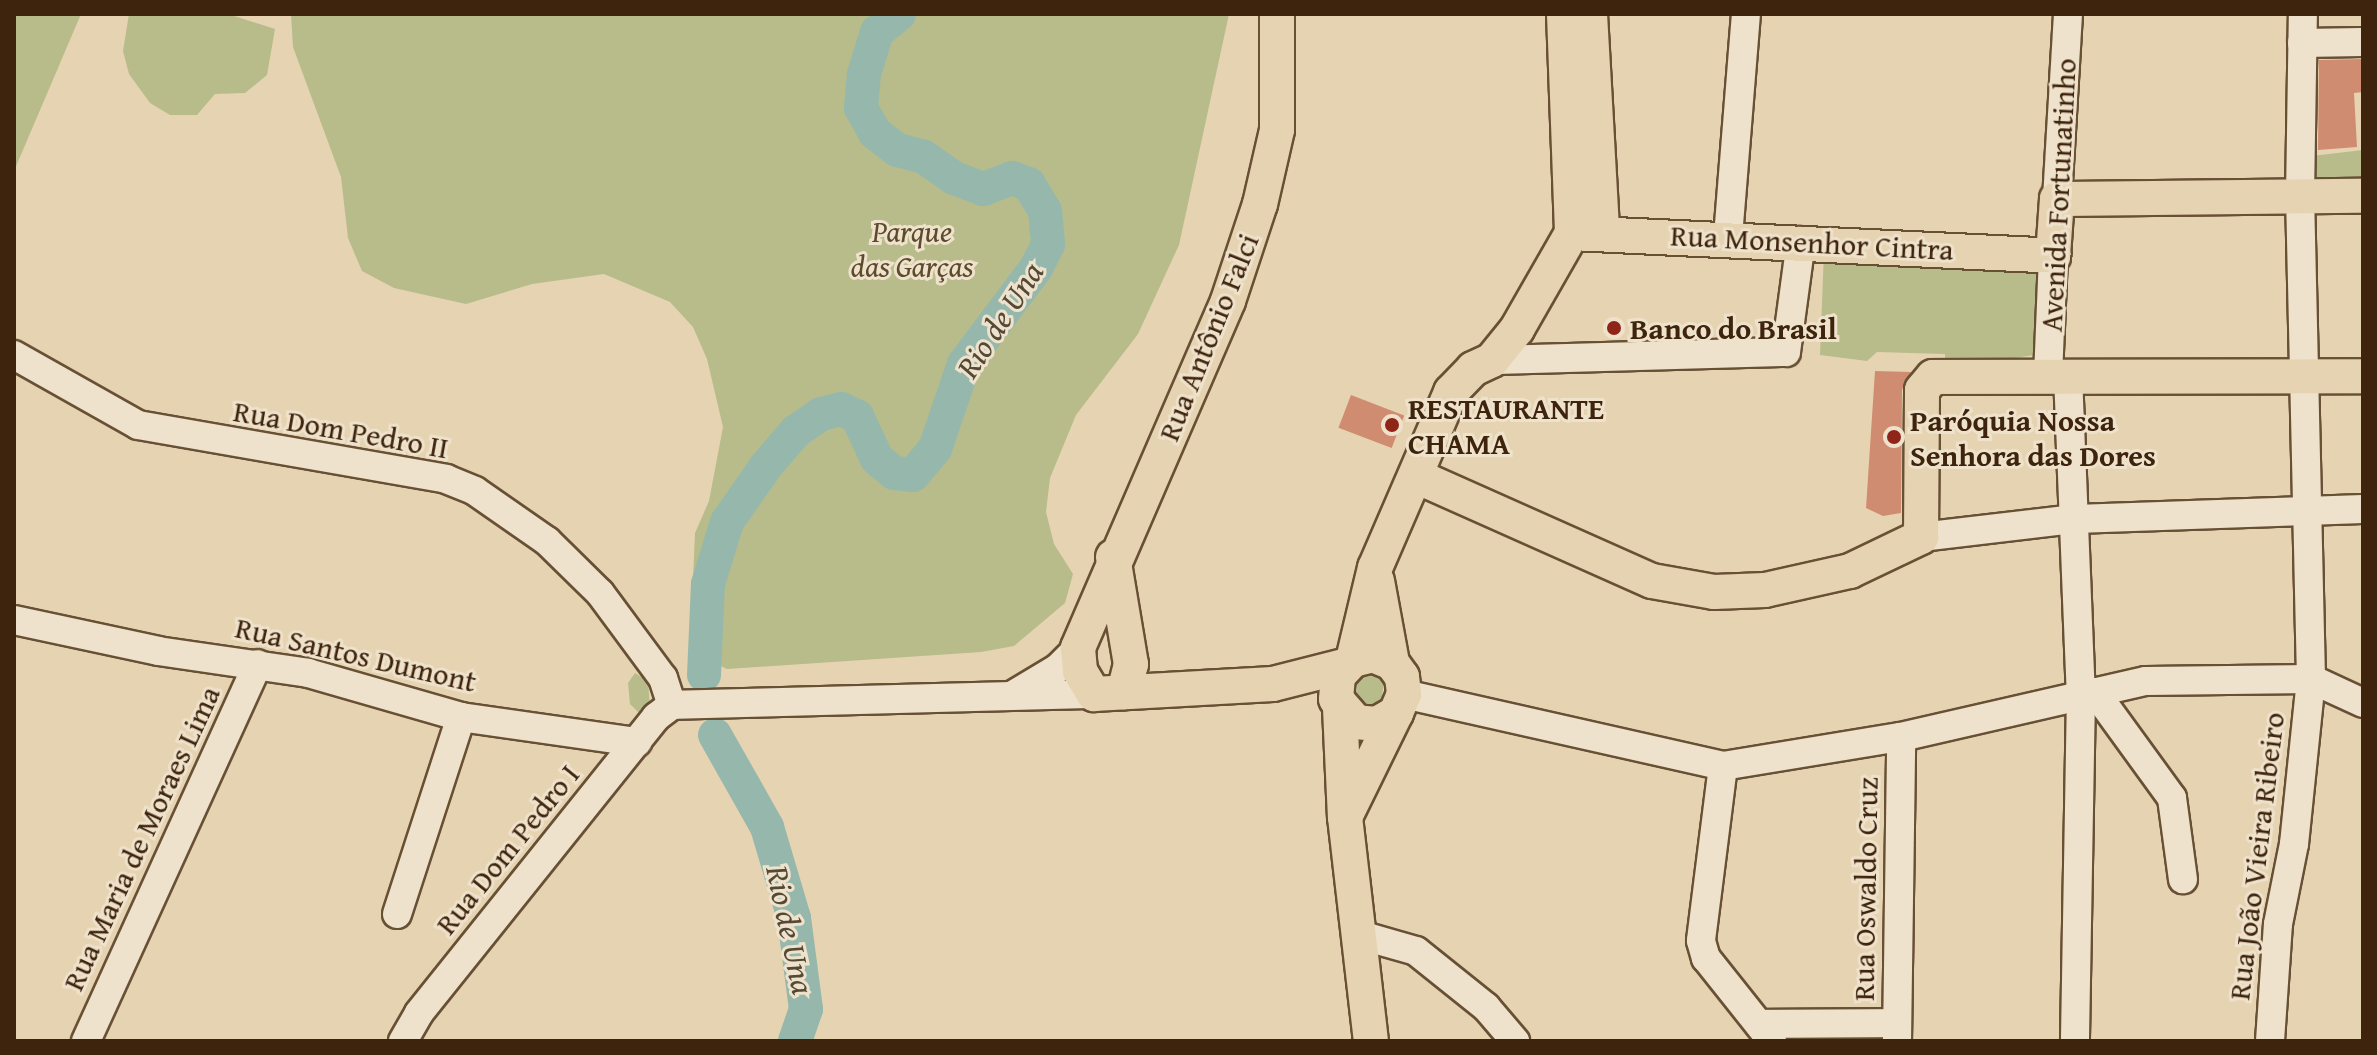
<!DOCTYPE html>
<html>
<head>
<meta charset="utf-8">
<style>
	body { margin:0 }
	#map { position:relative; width:2377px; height:1055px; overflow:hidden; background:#e6d3b1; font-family:"Gentium Book Plus",serif }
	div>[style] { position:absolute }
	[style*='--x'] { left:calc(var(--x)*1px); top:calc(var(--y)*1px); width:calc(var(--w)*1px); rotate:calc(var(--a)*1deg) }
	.green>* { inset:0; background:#b7bc8a }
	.river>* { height:34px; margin:-17px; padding:0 17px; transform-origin:17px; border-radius:17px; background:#96b8ac }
	.building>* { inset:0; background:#cf8c71; transform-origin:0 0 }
	.roads { filter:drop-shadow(2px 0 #685035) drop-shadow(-2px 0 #685035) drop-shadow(0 2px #685035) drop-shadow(0 -2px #685035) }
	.minor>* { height:28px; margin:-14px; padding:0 14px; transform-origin:14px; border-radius:14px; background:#efe2cc }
	.major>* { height:34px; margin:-17px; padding:0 17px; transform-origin:17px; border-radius:17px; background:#e6d3b1 }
	.dots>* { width:22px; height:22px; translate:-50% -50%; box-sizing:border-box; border:4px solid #efe2cc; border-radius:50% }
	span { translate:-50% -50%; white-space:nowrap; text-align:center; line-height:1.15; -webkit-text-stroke:6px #efe2cc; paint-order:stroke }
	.street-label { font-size:30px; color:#3e240c }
	.park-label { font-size:30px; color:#5c4a2c; font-style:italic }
	.poi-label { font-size:30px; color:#3e240c; font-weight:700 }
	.left { translate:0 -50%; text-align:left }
	.water-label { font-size:32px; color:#544934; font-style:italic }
	.frame { position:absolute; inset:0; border:16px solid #3e240c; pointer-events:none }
</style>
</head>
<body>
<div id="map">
	<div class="green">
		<i style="clip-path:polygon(14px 14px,81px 14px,14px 171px)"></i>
		<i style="clip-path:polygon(129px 14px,228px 14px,275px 29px,267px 75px,245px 93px,215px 94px,197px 115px,170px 115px,150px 103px,129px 74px,123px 51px)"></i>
		<i style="clip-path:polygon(291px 14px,1229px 14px,1179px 245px,1138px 334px,1076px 415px,1050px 478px,1046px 512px,1054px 544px,1073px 574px,1065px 603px,1014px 646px,981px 652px,727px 669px,690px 652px,695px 533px,709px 501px,723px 427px,707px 359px,693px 327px,670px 302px,604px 274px,532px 284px,466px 304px,394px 288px,362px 271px,348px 238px,341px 177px,293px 47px)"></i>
		<i style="clip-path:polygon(2363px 150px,2363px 185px,2310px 186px,2312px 156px)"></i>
		<i style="clip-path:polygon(1824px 251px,2047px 260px,2041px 354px,1945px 369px,1945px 354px,1877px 352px,1867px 361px,1820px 355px)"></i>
		<i style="clip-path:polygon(1356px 671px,1377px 673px,1384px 683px,1381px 702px,1368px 710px,1345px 686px)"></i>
		<i style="clip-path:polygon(635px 673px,648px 681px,650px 708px,638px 712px,630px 704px,628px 683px)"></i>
	</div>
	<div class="river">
		<i style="--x:704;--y:675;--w:91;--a:-87.5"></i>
		<i style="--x:708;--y:584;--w:65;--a:-73"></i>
		<i style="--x:727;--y:522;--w:68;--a:-55.1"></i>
		<i style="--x:766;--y:466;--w:46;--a:-49.4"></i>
		<i style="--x:796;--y:431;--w:30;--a:-34"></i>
		<i style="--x:821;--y:414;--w:21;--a:-14"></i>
		<i style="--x:841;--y:409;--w:17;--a:24"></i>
		<i style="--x:857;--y:416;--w:47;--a:65.1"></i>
		<i style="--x:877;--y:459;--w:22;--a:39"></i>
		<i style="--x:894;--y:473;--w:19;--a:6"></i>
		<i style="--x:913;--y:475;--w:34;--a:-50"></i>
		<i style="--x:935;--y:449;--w:90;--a:-71.2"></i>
		<i style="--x:964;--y:364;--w:120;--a:-53.1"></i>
		<i style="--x:1036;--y:268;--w:27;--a:-63"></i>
		<i style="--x:1048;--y:244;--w:33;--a:-95"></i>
		<i style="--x:1045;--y:211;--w:31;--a:-121"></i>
		<i style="--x:1029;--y:184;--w:18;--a:-161"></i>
		<i style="--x:1012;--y:178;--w:31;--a:159"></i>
		<i style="--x:983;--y:189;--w:31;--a:-159"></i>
		<i style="--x:954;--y:178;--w:37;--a:-145"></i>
		<i style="--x:924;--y:157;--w:28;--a:-165"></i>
		<i style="--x:897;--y:150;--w:28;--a:-142"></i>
		<i style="--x:875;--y:133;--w:29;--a:-119"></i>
		<i style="--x:861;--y:108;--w:34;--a:-85"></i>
		<i style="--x:864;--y:74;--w:44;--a:-72.8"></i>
		<i style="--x:877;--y:32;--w:28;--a:-39"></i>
		<i style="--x:715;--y:735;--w:106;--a:60.5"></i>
		<i style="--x:767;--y:827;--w:95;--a:73.5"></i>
		<i style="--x:794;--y:918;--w:92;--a:82.5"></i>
		<i style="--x:806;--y:1009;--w:34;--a:109"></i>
	</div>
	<div class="building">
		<i style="clip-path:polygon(2363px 59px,2363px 92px,2354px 93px,2357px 147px,2318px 150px,2319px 60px)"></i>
		<i style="clip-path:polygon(1875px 371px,1911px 372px,1902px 390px,1901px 513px,1883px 516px,1866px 508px)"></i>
		<i style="left:1351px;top:395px;width:57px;height:35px;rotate:21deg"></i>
	</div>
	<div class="roads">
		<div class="minor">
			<i style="--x:2302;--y:43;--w:61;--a:-0.9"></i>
			<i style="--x:2057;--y:199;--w:185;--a:-86.6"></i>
			<i style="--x:1728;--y:237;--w:224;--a:-85.4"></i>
			<i style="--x:14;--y:355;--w:142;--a:29.4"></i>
			<i style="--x:138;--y:425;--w:313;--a:9.9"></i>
			<i style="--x:446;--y:479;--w:31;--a:22"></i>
			<i style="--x:475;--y:491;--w:88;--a:34.8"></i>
			<i style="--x:547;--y:541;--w:74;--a:44.5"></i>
			<i style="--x:600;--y:593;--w:106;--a:53.5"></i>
			<i style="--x:663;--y:678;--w:28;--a:72"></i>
			<i style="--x:1492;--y:360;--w:294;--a:-1.6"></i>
			<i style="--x:1786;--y:352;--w:112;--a:-82.3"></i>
			<i style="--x:2068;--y:375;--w:319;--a:87.7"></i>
			<i style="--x:2081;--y:694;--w:347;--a:91"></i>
			<i style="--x:2048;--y:376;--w:120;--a:-87.6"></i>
			<i style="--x:1921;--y:537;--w:155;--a:-6.7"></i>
			<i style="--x:2075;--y:519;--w:288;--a:-2"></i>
			<i style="--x:14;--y:620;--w:147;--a:12.1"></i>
			<i style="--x:158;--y:651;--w:152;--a:8.3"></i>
			<i style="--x:308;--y:673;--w:159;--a:16"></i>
			<i style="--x:461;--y:717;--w:178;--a:8.1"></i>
			<i style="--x:2095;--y:692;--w:131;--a:54"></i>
			<i style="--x:2172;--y:798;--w:82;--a:82.3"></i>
			<i style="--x:1404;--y:694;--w:327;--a:12.7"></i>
			<i style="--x:1723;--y:766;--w:180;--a:-9.3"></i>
			<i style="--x:1901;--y:737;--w:251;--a:-12.9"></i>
			<i style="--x:2146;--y:681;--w:165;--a:-0.7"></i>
			<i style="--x:2311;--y:679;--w:57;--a:24.8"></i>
			<i style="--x:1013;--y:695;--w:52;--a:-31"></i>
			<i style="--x:1058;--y:668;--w:28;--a:-45"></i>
			<i style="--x:672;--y:705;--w:422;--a:-1.5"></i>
			<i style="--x:1723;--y:766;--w:176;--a:97.2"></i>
			<i style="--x:1701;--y:941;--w:18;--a:74"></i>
			<i style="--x:1706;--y:958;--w:106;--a:51.5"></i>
			<i style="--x:397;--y:914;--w:207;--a:-72"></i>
			<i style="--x:1360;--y:935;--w:58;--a:15.9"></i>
			<i style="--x:1416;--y:951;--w:90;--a:38.7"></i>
			<i style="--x:1486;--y:1007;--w:45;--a:49.5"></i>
			<i style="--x:1759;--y:1024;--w:138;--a:-0.4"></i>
			<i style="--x:86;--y:1041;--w:414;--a:-65.5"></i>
			<i style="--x:403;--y:1041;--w:32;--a:-60"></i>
			<i style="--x:419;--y:1013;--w:379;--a:-51.3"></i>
			<i style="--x:656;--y:717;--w:20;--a:-37"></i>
			<i style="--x:1897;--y:1041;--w:304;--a:-89.2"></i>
			<i style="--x:2270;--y:1041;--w:117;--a:-86.1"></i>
			<i style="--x:2278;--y:924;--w:82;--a:-78.7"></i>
			<i style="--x:2294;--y:844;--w:166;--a:-84.1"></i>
			<i style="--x:2311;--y:679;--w:482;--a:-91.3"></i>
			<i style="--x:2300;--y:197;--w:183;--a:-89.1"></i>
		</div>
		<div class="major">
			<i style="--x:1277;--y:14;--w:116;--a:90"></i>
			<i style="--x:1277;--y:130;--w:76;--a:102.9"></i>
			<i style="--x:1260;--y:204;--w:102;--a:108.3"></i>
			<i style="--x:1228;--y:301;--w:378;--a:113.4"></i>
			<i style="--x:1078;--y:648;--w:23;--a:85"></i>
			<i style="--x:1080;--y:671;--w:27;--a:59"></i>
			<i style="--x:1094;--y:694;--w:179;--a:-3.2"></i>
			<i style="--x:1273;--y:684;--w:73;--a:-14.2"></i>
			<i style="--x:1564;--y:14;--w:219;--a:87.9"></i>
			<i style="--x:1590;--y:14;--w:217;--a:86.8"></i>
			<i style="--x:1572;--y:233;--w:482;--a:2.7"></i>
			<i style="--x:2053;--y:256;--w:57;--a:-86"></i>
			<i style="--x:2057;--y:199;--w:306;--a:-0.6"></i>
			<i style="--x:1416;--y:476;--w:258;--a:24"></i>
			<i style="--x:1652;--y:581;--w:63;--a:10.1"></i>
			<i style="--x:1714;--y:592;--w:51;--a:-2.2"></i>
			<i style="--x:1765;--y:590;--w:87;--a:-12.6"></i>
			<i style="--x:1850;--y:571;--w:79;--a:-25.6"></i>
			<i style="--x:1921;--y:537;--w:147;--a:-89.6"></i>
			<i style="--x:1922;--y:390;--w:17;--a:-50"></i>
			<i style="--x:1933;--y:377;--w:430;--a:-0.1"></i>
			<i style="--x:1113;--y:557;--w:109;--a:80.5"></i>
			<i style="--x:1131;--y:664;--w:29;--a:104"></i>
			<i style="--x:1377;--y:581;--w:83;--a:79.6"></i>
			<i style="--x:1392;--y:663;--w:17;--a:54"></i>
			<i style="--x:1402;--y:677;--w:17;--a:83"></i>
			<i style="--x:1404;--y:694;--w:21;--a:113"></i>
			<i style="--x:1396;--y:713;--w:22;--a:150"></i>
			<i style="--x:1377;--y:724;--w:21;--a:-175"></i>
			<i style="--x:1356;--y:722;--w:30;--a:-131"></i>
			<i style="--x:1336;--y:699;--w:23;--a:-85"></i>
			<i style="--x:1338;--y:676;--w:22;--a:-47"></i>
			<i style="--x:1353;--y:660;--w:21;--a:-14"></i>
			<i style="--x:1373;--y:655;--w:21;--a:23"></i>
			<i style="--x:1353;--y:660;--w:95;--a:-76.6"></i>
			<i style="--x:1375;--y:568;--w:192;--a:-66.6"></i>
			<i style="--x:1451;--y:392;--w:32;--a:-46"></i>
			<i style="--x:1473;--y:369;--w:21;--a:-25"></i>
			<i style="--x:1492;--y:360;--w:40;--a:-51"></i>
			<i style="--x:1517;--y:329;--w:111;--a:-60.2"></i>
			<i style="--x:1340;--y:708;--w:109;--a:87.4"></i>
			<i style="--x:1345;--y:817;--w:226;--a:83.4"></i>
			<i style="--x:1345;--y:817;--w:116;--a:-63.9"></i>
		</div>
	</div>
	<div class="dots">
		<i style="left:1614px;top:328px;background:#8f2418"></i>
		<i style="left:1392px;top:425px;background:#8f2418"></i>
		<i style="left:1894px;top:437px;background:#8f2418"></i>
	</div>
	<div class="street-label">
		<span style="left:2058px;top:195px;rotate:-87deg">Avenida Fortunatinho</span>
		<span style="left:1812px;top:242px;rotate:3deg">Rua Monsenhor Cintra</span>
		<span style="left:1208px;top:337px;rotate:-68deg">Rua Antônio Falci</span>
		<span style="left:341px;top:429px;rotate:10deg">Rua Dom Pedro II</span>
		<span style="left:356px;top:654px;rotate:13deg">Rua Santos Dumont</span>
		<span style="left:141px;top:838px;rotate:-65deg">Rua Maria de Moraes Lima</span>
		<span style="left:507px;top:849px;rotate:-51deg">Rua Dom Pedro I</span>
		<span style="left:2256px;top:856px;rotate:-83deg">Rua João Vieira Ribeiro</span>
		<span style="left:1865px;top:889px;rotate:-89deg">Rua Oswaldo Cruz</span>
	</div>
	<div class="park-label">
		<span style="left:912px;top:248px">Parque<br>das Garças</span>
	</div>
	<div class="poi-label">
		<span class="left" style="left:1630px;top:328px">Banco do Brasil</span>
		<span class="left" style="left:1408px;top:425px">RESTAURANTE<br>CHAMA</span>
		<span class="left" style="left:1910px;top:437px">Paróquia Nossa<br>Senhora das Dores</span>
	</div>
	<div class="water-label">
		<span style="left:1000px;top:320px;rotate:-57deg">Rio de Una</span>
		<span style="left:790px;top:930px;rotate:78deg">Rio de Una</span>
	</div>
	<div class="frame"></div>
</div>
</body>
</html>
